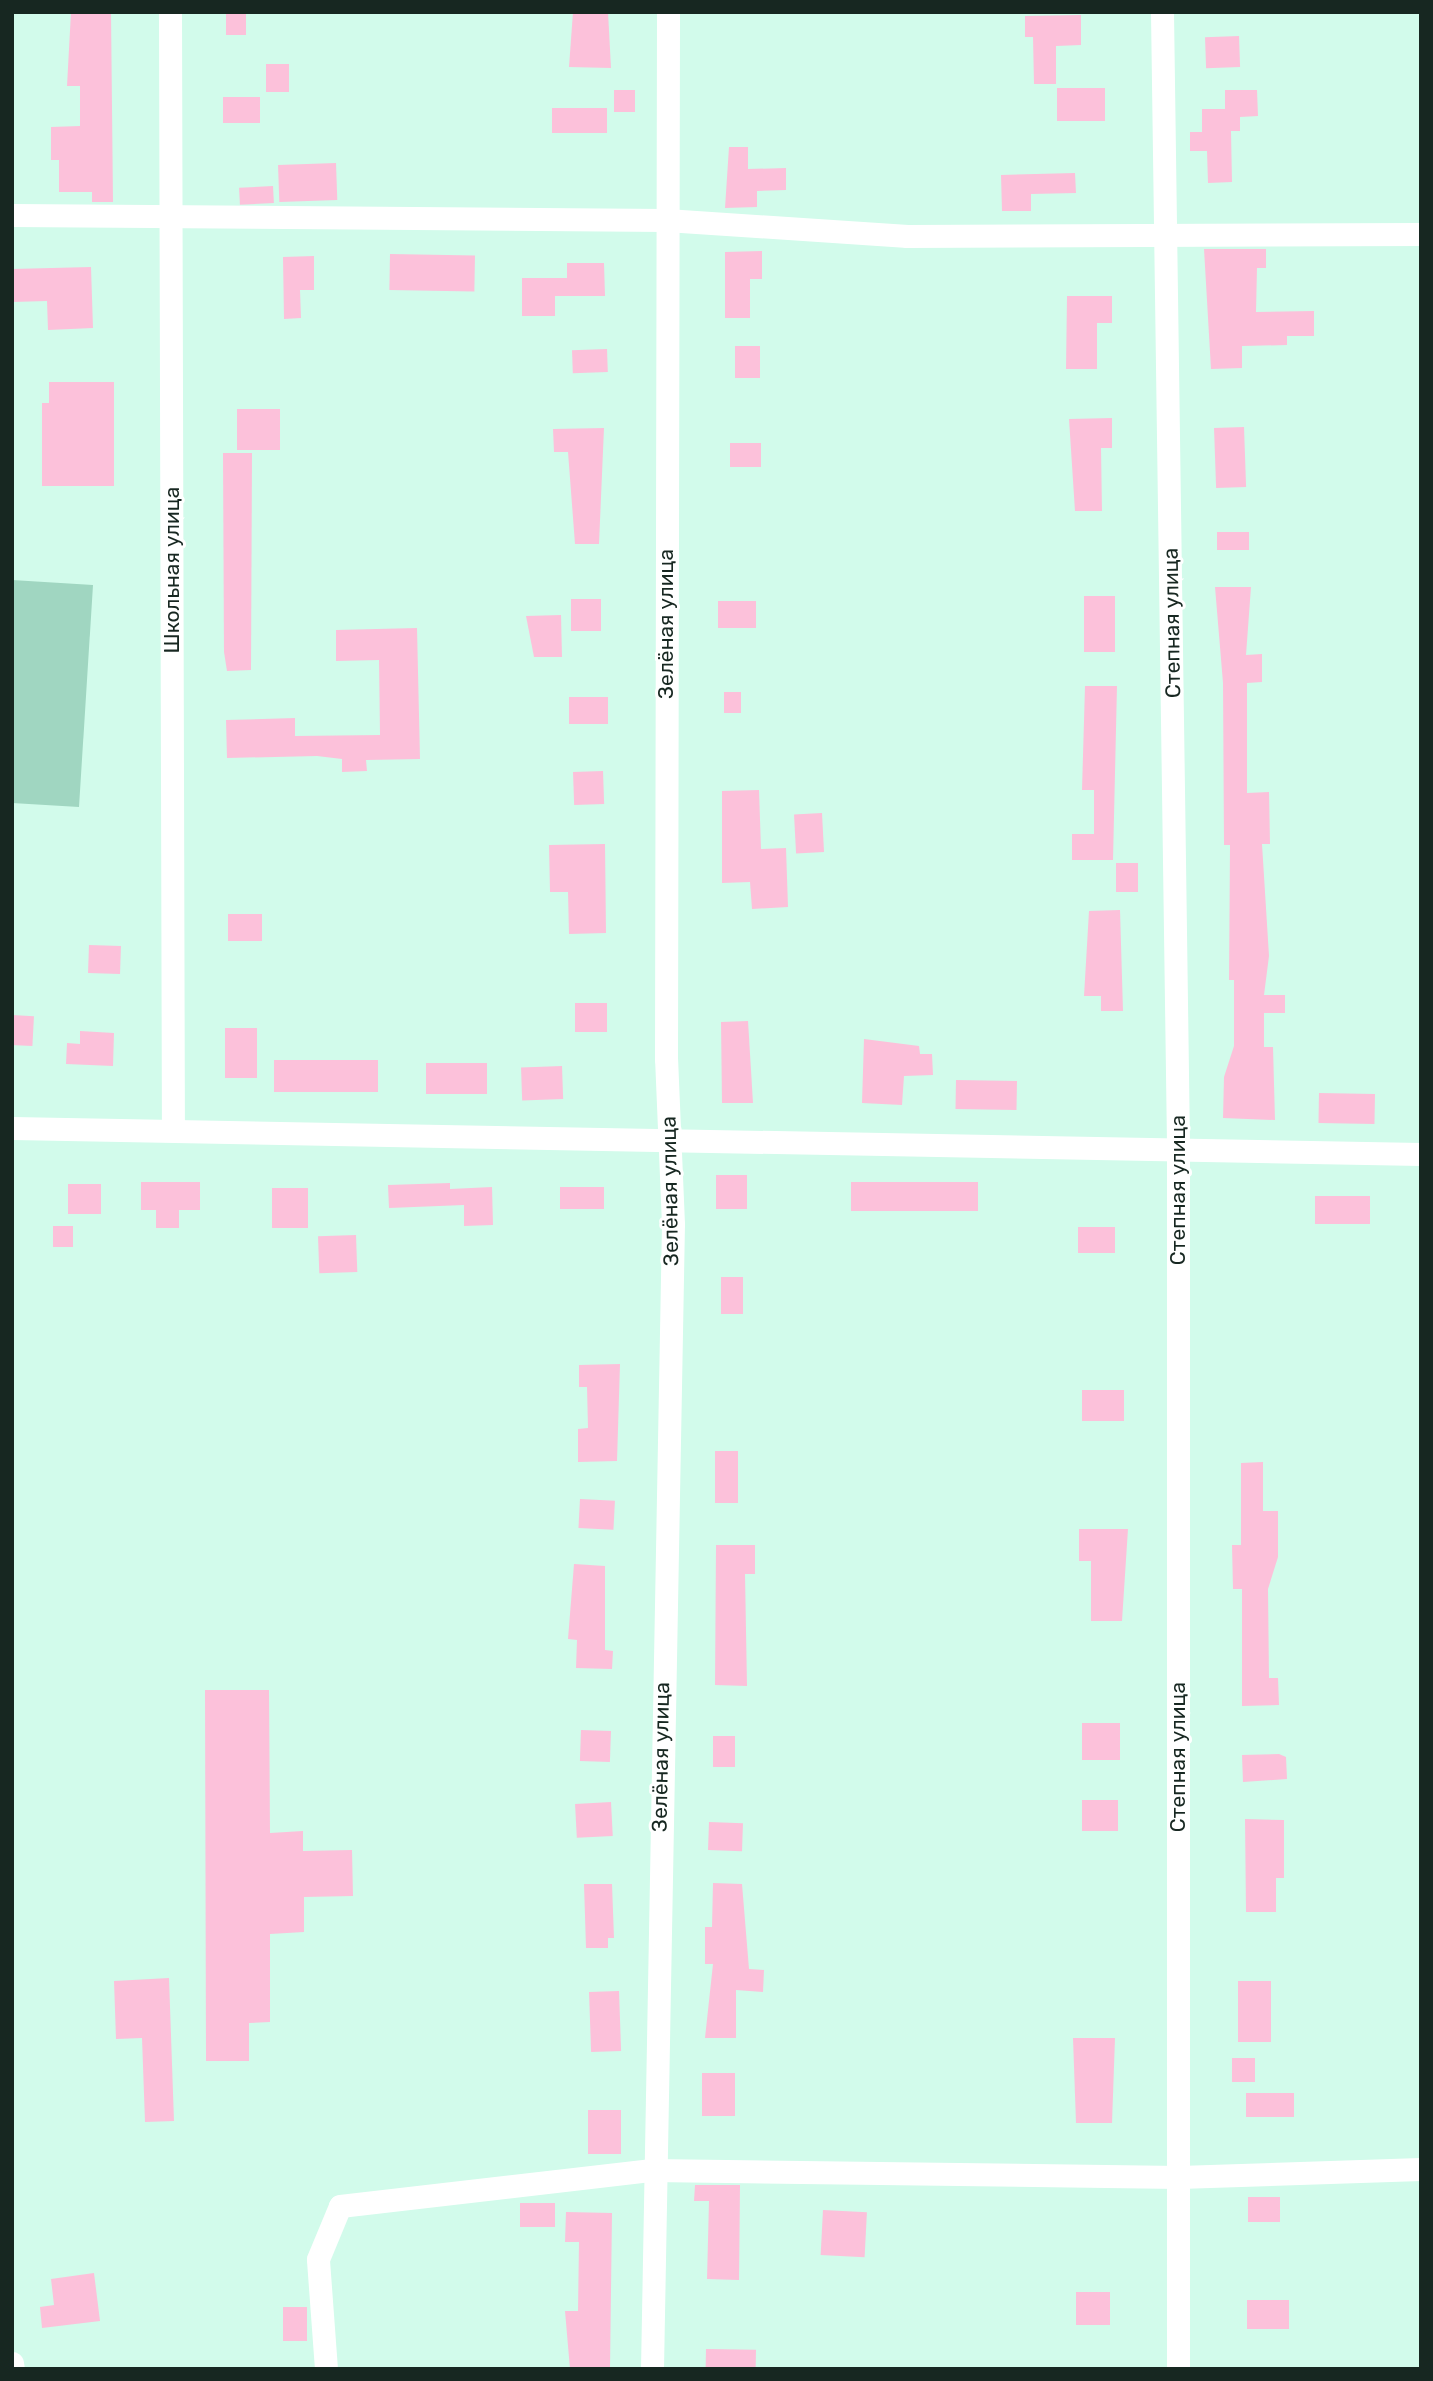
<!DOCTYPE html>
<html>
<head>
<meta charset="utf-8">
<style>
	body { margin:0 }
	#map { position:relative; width:1433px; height:2381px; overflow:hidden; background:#d2fbeb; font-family:Rubik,sans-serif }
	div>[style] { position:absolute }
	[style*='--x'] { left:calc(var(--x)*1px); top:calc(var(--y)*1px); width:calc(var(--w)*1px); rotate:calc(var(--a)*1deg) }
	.green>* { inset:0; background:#a0d6c1 }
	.building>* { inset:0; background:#fcc1da; transform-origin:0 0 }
	.minor>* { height:23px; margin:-11.5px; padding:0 11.5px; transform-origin:11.5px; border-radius:11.5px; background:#fff }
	span { translate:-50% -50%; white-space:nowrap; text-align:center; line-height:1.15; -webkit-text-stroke:6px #fff; paint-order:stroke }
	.street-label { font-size:21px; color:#172721 }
	.frame { position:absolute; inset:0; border:14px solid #172721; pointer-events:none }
</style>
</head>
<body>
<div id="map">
	<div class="green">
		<i style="clip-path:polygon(12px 580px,93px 585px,79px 807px,12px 803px)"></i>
	</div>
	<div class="building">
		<i style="clip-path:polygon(71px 12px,111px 12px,113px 202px,92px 202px,92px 192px,59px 192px,59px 160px,51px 160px,51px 127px,80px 126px,80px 86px,67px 86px)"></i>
		<i style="clip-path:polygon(573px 12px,608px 12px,611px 68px,569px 67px)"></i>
		<i style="left:226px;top:13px;width:20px;height:22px"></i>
		<i style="clip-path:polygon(1081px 15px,1081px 45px,1056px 46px,1056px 84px,1034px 84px,1033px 37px,1025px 37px,1025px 16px)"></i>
		<i style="left:1239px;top:36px;width:31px;height:34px;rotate:88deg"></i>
		<i style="left:266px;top:64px;width:23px;height:28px"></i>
		<i style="left:1057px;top:88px;width:48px;height:33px"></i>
		<i style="left:614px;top:90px;width:21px;height:22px"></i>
		<i style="clip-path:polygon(1225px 90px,1257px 90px,1258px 116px,1240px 117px,1240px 131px,1231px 131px,1232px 182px,1208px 183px,1207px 151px,1190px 151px,1190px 132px,1202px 132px,1202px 109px,1225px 109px)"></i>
		<i style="left:223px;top:97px;width:37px;height:26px"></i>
		<i style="left:607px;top:108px;width:25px;height:55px;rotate:90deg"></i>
		<i style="clip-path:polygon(729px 147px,748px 147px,748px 169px,786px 168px,786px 190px,757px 191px,757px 207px,725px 208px)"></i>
		<i style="left:336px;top:163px;width:37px;height:58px;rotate:88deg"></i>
		<i style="clip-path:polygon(1075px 173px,1076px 193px,1031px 194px,1031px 211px,1002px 211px,1001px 175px)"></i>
		<i style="left:273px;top:186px;width:17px;height:34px;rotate:87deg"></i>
		<i style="clip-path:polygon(1204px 249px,1266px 249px,1266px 268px,1257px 268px,1256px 312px,1314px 311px,1314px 336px,1287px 336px,1287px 345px,1242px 346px,1242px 368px,1211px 369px)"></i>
		<i style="clip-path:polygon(762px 251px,762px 279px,750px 279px,750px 318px,725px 318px,725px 252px)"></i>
		<i style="left:390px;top:254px;width:85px;height:36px;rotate:1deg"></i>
		<i style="clip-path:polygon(314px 256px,314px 290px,300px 290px,301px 318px,284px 319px,283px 257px)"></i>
		<i style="clip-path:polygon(567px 263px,604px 263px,605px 296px,555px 296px,555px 316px,522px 316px,522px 278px,567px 278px)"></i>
		<i style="clip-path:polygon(91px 267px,93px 328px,48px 330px,47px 301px,12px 302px,12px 269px)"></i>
		<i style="clip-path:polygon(1067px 296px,1112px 296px,1112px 323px,1097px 323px,1097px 369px,1066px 369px)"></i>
		<i style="left:735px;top:346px;width:25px;height:32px"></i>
		<i style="left:607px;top:349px;width:23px;height:35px;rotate:88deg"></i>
		<i style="clip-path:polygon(49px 382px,114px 382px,114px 486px,42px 486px,42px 403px,49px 403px)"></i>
		<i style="left:280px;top:409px;width:41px;height:43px;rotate:90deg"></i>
		<i style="clip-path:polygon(1112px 418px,1112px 448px,1101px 448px,1102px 511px,1075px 511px,1069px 419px)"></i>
		<i style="left:1244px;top:427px;width:60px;height:30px;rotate:88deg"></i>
		<i style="clip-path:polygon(604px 428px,599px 544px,575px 544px,568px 452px,554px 452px,553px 429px)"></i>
		<i style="left:761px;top:443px;width:24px;height:31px;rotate:90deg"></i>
		<i style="clip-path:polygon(223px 453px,252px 453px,251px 670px,227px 671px,224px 652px)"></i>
		<i style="left:1249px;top:532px;width:18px;height:32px;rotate:90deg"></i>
		<i style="clip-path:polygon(1215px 587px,1251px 587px,1246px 655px,1262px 654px,1262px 682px,1247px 683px,1247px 793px,1269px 792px,1270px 844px,1262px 844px,1269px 956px,1264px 995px,1285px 995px,1285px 1013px,1264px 1013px,1264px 1047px,1273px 1047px,1275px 1120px,1223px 1118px,1224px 1077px,1234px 1046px,1234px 980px,1229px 980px,1230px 845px,1224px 845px,1223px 683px)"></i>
		<i style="left:1084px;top:596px;width:31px;height:56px"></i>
		<i style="left:571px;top:599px;width:30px;height:32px"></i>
		<i style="left:718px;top:601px;width:38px;height:27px"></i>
		<i style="clip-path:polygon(561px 615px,562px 657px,534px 657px,526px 616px)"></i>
		<i style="clip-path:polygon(417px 628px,420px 759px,366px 760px,367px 771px,342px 772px,342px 759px,317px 756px,227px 758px,226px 720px,295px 718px,295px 736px,380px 735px,379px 660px,336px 661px,336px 630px)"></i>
		<i style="clip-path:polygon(1085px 686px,1117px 686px,1113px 860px,1072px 860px,1072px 834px,1094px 834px,1094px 790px,1082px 790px)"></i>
		<i style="left:724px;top:692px;width:17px;height:21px"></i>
		<i style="left:608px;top:697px;width:27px;height:39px;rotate:90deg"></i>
		<i style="left:603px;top:771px;width:33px;height:30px;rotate:88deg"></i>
		<i style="clip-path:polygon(759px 790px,761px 849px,786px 848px,788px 907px,752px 909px,750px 882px,722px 883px,722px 791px)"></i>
		<i style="left:822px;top:813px;width:39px;height:28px;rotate:87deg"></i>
		<i style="clip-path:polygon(605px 844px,606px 933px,569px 934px,568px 892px,550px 892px,549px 845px)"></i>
		<i style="left:1116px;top:863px;width:22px;height:29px"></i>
		<i style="clip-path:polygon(1120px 910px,1123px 1011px,1101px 1011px,1101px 996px,1084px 996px,1089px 911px)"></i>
		<i style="left:228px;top:914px;width:34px;height:27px"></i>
		<i style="left:89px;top:945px;width:32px;height:28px;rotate:2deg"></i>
		<i style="left:607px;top:1003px;width:29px;height:32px;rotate:90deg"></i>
		<i style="left:12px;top:1015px;width:22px;height:30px;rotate:3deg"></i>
		<i style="clip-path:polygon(748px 1021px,753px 1103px,722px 1103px,721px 1022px)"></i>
		<i style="left:225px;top:1028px;width:32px;height:50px"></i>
		<i style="clip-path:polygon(80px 1031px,114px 1033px,113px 1066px,66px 1064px,67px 1043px,80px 1044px)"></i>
		<i style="clip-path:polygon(864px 1039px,919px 1046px,920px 1054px,932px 1054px,933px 1075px,904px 1076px,902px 1105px,862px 1103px)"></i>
		<i style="left:378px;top:1060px;width:32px;height:104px;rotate:90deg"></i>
		<i style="left:487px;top:1063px;width:31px;height:61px;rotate:90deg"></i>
		<i style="left:562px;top:1066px;width:33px;height:41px;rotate:88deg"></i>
		<i style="left:956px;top:1080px;width:61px;height:29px;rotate:1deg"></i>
		<i style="left:1319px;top:1093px;width:56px;height:30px;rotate:1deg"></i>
		<i style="left:716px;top:1175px;width:31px;height:34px"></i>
		<i style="clip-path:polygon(141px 1182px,200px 1182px,200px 1210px,179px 1210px,179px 1228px,156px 1228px,156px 1210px,141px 1210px)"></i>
		<i style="left:851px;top:1182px;width:127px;height:29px"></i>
		<i style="clip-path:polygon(450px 1183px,450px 1189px,492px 1187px,493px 1225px,464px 1226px,464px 1205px,389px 1208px,388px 1185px)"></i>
		<i style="left:68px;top:1184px;width:33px;height:30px"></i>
		<i style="left:560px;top:1187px;width:44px;height:22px"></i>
		<i style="left:272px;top:1188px;width:36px;height:40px"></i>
		<i style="left:1315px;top:1196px;width:55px;height:28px"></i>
		<i style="left:73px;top:1226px;width:21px;height:20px;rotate:90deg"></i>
		<i style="left:1078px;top:1227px;width:37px;height:26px"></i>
		<i style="left:356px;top:1235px;width:37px;height:38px;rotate:88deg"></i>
		<i style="left:721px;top:1277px;width:22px;height:37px"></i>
		<i style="clip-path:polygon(620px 1364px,617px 1461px,578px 1462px,578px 1429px,588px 1428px,587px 1387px,579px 1387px,579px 1365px)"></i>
		<i style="left:1082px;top:1390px;width:42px;height:31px"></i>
		<i style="left:715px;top:1451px;width:23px;height:52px"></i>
		<i style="clip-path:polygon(1263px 1462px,1263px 1511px,1278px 1511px,1278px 1557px,1268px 1589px,1269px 1678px,1278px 1678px,1279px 1705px,1242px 1706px,1242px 1589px,1233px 1589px,1232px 1545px,1241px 1545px,1241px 1463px)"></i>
		<i style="left:580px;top:1499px;width:35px;height:29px;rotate:3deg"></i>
		<i style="clip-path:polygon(1079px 1529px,1128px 1529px,1122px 1621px,1091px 1621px,1091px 1561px,1079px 1561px)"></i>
		<i style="clip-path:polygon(716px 1545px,755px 1545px,755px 1574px,745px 1574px,747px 1686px,715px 1685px)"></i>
		<i style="clip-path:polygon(574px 1564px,605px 1566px,605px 1650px,613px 1651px,612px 1669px,576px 1668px,577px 1640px,568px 1639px)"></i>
		<i style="clip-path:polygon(205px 1690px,269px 1690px,270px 1833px,303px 1831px,303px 1851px,352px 1850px,353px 1896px,304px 1897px,304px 1932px,270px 1934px,270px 2022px,249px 2023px,249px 2061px,206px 2061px)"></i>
		<i style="left:1082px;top:1723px;width:38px;height:37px"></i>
		<i style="left:581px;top:1730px;width:30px;height:31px;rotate:2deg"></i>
		<i style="left:713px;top:1736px;width:22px;height:31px"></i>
		<i style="clip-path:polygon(1279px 1754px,1286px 1757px,1287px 1779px,1243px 1782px,1242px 1755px)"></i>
		<i style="left:1082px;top:1800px;width:36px;height:31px"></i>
		<i style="left:611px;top:1802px;width:34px;height:36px;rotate:87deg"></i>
		<i style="clip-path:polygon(1245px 1819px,1284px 1820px,1284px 1878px,1276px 1878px,1276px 1912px,1246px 1912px)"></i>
		<i style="left:709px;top:1822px;width:34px;height:28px;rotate:2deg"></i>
		<i style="clip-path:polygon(713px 1883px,742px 1884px,749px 1969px,764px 1970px,763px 1992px,736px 1990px,736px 2038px,705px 2038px,713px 1964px,705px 1964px,705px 1927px,712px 1927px)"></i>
		<i style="clip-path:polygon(584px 1884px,612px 1884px,614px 1938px,608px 1938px,608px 1948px,586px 1948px)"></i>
		<i style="clip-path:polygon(169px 1978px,174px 2121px,145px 2122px,142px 2038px,116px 2039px,114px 1981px)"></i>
		<i style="left:1238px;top:1981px;width:33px;height:61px"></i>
		<i style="left:619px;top:1991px;width:60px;height:30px;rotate:88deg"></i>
		<i style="clip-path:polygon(1073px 2038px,1115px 2038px,1112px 2123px,1076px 2123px)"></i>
		<i style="left:1232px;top:2058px;width:23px;height:24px"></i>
		<i style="left:702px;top:2073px;width:33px;height:43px"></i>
		<i style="left:1246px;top:2093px;width:48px;height:24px"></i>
		<i style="left:588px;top:2110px;width:33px;height:44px"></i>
		<i style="clip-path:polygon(695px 2185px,740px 2185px,739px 2280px,707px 2279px,709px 2201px,694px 2201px)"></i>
		<i style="left:1248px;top:2197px;width:32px;height:25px"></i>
		<i style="left:555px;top:2203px;width:24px;height:35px;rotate:90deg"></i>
		<i style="left:823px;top:2210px;width:44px;height:45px;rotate:3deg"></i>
		<i style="clip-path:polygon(566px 2212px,612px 2213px,610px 2369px,570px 2369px,565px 2311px,578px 2311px,579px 2242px,565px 2242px)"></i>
		<i style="clip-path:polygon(94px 2273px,100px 2321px,42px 2328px,40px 2307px,54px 2305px,51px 2279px)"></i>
		<i style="left:1076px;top:2292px;width:34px;height:33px"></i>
		<i style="left:1247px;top:2300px;width:42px;height:29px"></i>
		<i style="left:283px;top:2307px;width:24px;height:34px"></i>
		<i style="left:706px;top:2349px;width:50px;height:20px;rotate:1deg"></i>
	</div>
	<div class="minor">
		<i style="--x:170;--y:12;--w:1117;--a:89.85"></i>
		<i style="--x:1162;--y:12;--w:1135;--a:89.19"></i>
		<i style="--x:1178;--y:1147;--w:1222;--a:90"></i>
		<i style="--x:12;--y:215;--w:654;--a:0.44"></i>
		<i style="--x:666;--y:220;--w:242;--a:3.8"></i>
		<i style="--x:907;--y:236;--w:514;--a:-0.22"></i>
		<i style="--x:12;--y:1128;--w:1409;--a:1.06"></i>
		<i style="--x:12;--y:2363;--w:6;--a:81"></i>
		<i style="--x:326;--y:2369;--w:110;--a:-94.2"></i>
		<i style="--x:318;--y:2259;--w:57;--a:-67.5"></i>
		<i style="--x:340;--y:2206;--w:314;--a:-6.6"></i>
		<i style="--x:652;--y:2170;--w:527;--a:0.76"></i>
		<i style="--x:1179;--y:2177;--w:242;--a:-1.9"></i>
		<i style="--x:652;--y:2369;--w:1145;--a:-88.95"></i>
		<i style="--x:673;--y:1224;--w:165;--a:-92.4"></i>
		<i style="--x:666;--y:1059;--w:1047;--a:-89.89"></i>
	</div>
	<div class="street-label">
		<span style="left:172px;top:570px;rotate:-90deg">Школьная улица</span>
		<span style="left:1172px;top:623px;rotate:-91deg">Степная улица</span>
		<span style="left:666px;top:624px;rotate:-90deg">Зелёная улица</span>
		<span style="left:1178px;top:1190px;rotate:-90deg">Степная улица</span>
		<span style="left:670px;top:1191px;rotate:-91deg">Зелёная улица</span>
		<span style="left:661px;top:1757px;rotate:-89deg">Зелёная улица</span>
		<span style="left:1178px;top:1757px;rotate:-90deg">Степная улица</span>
	</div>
	<div class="frame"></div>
</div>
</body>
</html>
